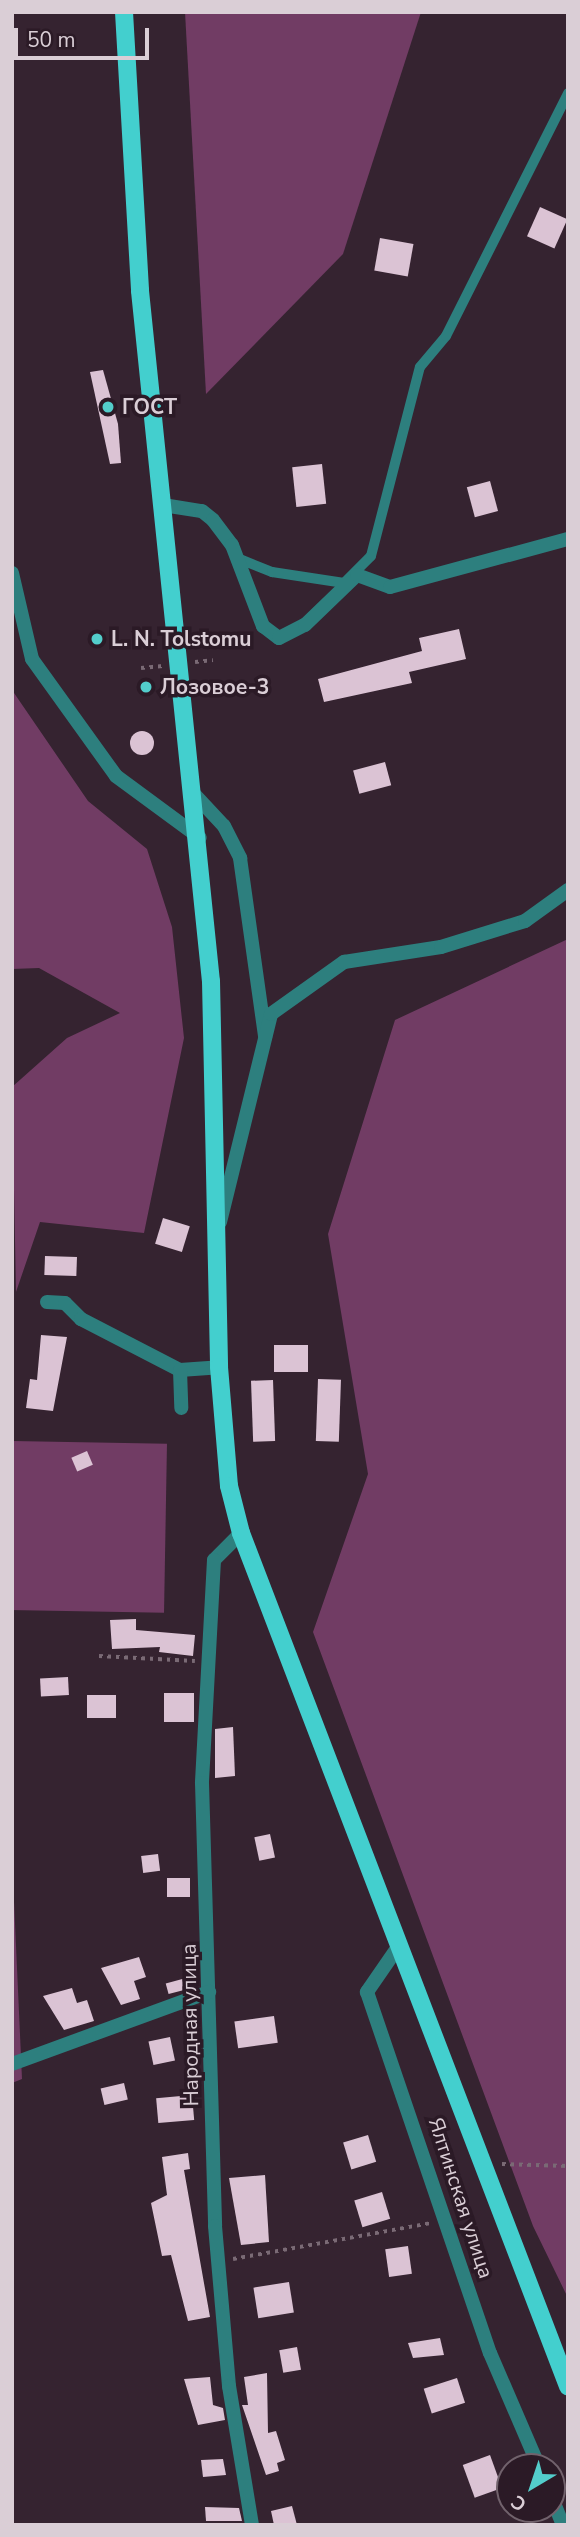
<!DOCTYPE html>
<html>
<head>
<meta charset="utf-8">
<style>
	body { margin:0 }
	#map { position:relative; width:580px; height:2537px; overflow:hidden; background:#352330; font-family:"Nunito Sans",sans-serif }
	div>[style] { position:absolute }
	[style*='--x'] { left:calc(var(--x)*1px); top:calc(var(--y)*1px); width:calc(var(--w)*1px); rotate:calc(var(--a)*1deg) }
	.green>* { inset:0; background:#713c64; transform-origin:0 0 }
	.building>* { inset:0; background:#dbc3d4; transform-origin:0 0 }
	.round { border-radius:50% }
	.path>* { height:3.5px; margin-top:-1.75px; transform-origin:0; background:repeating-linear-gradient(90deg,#7a6a75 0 3.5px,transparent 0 8.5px) }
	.lane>* { height:10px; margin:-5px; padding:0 5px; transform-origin:5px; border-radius:5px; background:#2d7f7e }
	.street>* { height:14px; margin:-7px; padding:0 7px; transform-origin:7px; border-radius:7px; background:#2d7f7e }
	.primary>* { height:18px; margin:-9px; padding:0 9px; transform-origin:9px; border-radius:9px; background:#43cfce }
	.dots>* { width:19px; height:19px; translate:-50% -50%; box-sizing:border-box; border:4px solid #2b1a26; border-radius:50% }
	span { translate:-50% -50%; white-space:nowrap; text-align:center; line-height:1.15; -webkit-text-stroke:7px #2b1a26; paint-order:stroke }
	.poi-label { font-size:21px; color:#daced6; font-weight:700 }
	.left { translate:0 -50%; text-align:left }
	.street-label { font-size:21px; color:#daced6 }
	.frame { position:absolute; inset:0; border:14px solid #daced6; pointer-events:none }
	.north { position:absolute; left:496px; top:2453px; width:70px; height:70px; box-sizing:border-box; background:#2b1a26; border:2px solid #71626c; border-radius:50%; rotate:219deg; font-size:19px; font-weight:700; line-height:28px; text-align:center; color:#daced6 }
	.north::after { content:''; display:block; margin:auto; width:24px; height:32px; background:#53cdcb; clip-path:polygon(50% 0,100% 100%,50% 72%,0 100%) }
	.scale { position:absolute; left:14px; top:28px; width:135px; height:32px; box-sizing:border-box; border:4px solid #daced6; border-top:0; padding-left:9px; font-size:21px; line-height:24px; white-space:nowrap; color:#daced6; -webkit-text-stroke:5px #2b1a26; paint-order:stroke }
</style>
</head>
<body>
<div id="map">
	<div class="green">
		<i style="clip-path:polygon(185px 12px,421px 12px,343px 254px,206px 394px)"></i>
		<i style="clip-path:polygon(12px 690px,88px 801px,147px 849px,172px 927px,184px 1038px,144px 1233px,40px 1222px,16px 1292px,12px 1087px,67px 1038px,120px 1013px,39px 968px,12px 969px)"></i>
		<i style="clip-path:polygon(568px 939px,568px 2298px,533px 2226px,313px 1632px,368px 1474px,328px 1234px,395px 1020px)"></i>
		<i style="left:12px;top:1441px;width:155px;height:169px;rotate:1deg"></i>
		<i style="clip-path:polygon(12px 1857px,22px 2079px,12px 2083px)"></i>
	</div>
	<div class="building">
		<i style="left:540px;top:207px;width:30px;height:32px;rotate:24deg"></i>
		<i style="left:380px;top:238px;width:34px;height:33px;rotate:10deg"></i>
		<i style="clip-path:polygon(103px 370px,118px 424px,121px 463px,110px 464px,90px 372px)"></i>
		<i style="left:322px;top:464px;width:40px;height:30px;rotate:84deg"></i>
		<i style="left:490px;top:481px;width:31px;height:24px;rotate:75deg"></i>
		<i style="clip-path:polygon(459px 629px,466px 659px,409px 672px,412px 683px,324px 702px,318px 679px,422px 651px,419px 638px)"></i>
		<i class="round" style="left:130px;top:731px;width:24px;height:24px"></i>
		<i style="left:385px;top:762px;width:24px;height:33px;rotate:75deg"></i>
		<i style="left:163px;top:1218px;width:28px;height:27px;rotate:17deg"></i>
		<i style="left:45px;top:1256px;width:32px;height:19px;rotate:2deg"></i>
		<i style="clip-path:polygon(41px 1335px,67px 1337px,53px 1411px,26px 1408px,30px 1379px,37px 1380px)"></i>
		<i style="left:274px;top:1345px;width:34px;height:27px"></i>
		<i style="left:318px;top:1379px;width:23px;height:62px;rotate:2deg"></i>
		<i style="left:273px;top:1380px;width:61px;height:22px;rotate:88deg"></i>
		<i style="left:87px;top:1451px;width:15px;height:17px;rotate:67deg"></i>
		<i style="clip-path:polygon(136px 1619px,136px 1630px,195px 1635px,193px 1656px,159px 1652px,160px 1647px,112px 1649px,110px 1620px)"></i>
		<i style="left:68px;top:1677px;width:18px;height:28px;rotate:87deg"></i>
		<i style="left:164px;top:1693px;width:30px;height:29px"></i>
		<i style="left:87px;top:1695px;width:29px;height:23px"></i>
		<i style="clip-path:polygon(233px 1727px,235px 1776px,215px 1778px,215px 1729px)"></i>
		<i style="left:270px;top:1834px;width:24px;height:16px;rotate:78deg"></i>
		<i style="left:158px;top:1854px;width:17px;height:17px;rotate:83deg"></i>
		<i style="left:190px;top:1878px;width:19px;height:23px;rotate:90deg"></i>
		<i style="clip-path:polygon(139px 1957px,146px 1977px,134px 1981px,140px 1999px,121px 2005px,101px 1968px)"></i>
		<i style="left:186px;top:1978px;width:11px;height:21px;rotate:75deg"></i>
		<i style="clip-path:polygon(72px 1988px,77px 2003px,87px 2000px,94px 2021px,64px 2030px,43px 1996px)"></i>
		<i style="left:274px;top:2016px;width:27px;height:40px;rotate:82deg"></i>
		<i style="left:170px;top:2037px;width:24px;height:22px;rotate:78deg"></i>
		<i style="left:124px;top:2083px;width:17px;height:24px;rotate:77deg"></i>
		<i style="left:192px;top:2095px;width:25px;height:36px;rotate:85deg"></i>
		<i style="left:368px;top:2135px;width:28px;height:26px;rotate:73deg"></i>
		<i style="clip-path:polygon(188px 2153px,190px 2169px,184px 2170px,210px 2317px,188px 2321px,171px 2255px,162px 2256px,151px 2203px,167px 2195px,162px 2157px)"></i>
		<i style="clip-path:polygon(265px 2175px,269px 2242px,241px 2245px,229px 2178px)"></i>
		<i style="left:382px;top:2192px;width:28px;height:29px;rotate:73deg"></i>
		<i style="left:408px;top:2246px;width:28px;height:23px;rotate:82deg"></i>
		<i style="left:289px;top:2282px;width:31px;height:36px;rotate:81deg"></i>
		<i style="clip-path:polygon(440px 2338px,444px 2355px,413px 2358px,408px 2343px)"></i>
		<i style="left:297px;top:2347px;width:23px;height:18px;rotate:80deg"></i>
		<i style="clip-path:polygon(267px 2373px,268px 2433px,276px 2431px,285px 2460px,277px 2463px,279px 2471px,266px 2475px,242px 2405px,248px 2405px,244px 2377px)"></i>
		<i style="clip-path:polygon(210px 2377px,213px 2405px,223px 2408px,225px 2420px,198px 2425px,184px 2379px)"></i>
		<i style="left:457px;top:2378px;width:26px;height:35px;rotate:72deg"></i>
		<i style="left:490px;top:2455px;width:35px;height:29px;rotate:70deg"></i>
		<i style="clip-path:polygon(223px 2459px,226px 2475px,203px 2477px,201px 2460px)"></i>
		<i style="clip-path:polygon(292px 2506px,297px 2525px,274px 2525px,271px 2511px)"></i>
		<i style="clip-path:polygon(205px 2507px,239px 2508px,242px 2521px,206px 2521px)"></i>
	</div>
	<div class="path">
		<i style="--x:195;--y:662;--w:18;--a:-6"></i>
		<i style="--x:141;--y:668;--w:22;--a:-5"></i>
		<i style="--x:99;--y:1656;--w:96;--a:3"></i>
		<i style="--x:502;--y:2164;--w:66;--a:1.7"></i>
		<i style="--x:233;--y:2259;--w:202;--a:-10.3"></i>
	</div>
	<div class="lane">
		<i style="--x:237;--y:558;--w:38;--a:22"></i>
		<i style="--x:272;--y:572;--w:73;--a:8.7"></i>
		<i style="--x:344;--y:583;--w:38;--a:-45"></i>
		<i style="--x:371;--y:556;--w:195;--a:-75.5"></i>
		<i style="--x:420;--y:367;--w:40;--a:-50"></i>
		<i style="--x:446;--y:336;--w:272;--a:-63.3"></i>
	</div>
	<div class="street">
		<i style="--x:163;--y:505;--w:39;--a:9"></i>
		<i style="--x:202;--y:511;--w:14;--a:39"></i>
		<i style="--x:213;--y:520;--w:31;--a:53"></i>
		<i style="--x:232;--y:545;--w:87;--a:69.1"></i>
		<i style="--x:263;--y:626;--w:20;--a:37"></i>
		<i style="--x:279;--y:638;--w:29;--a:-27"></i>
		<i style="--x:305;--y:625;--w:72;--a:-43.9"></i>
		<i style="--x:357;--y:575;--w:35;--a:20"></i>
		<i style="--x:390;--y:587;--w:184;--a:-15.1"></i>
		<i style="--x:12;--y:573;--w:88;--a:76.9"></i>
		<i style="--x:32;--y:659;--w:144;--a:54.3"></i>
		<i style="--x:116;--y:776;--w:104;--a:36.4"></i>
		<i style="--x:195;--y:795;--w:42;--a:46.9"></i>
		<i style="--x:224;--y:826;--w:36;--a:63"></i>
		<i style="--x:240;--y:858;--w:181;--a:82"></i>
		<i style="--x:220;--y:1222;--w:214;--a:-76.2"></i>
		<i style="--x:271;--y:1014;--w:90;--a:-35.5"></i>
		<i style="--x:344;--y:962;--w:98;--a:-8.8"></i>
		<i style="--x:441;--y:947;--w:88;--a:-17.2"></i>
		<i style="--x:525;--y:921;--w:53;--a:-35.8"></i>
		<i style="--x:47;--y:1302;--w:18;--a:3"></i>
		<i style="--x:65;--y:1303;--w:23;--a:45"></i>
		<i style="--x:81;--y:1319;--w:111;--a:27.3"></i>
		<i style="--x:180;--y:1370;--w:39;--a:-4"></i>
		<i style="--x:180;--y:1370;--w:38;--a:88"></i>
		<i style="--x:241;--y:1533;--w:38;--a:135"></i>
		<i style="--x:214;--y:1560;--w:223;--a:93.1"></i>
		<i style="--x:202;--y:1783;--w:443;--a:88.3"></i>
		<i style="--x:215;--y:2226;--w:161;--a:85"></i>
		<i style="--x:229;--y:2386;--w:141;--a:80.6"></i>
		<i style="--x:398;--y:1947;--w:55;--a:124.6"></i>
		<i style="--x:367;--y:1992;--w:381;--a:71.2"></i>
		<i style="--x:490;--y:2353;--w:124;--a:66.7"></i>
		<i style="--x:12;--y:2064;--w:210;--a:-20.1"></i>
		<i style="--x:552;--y:2498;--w:29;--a:68"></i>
	</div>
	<div class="primary">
		<i style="--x:124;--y:12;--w:279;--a:86.7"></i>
		<i style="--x:140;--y:291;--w:694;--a:84.13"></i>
		<i style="--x:211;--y:981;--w:386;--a:88.8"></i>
		<i style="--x:219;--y:1367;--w:119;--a:85.2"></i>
		<i style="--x:229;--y:1486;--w:49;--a:75.7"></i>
		<i style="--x:241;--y:1533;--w:914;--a:69.03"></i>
	</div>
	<div class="dots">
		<i style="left:108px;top:407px;background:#53cdcb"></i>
		<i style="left:97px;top:639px;background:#53cdcb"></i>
		<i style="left:146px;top:687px;background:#53cdcb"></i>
	</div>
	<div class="poi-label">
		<span class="left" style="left:122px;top:407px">ГОСТ</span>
		<span class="left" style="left:111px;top:639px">L. N. Tolstomu</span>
		<span class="left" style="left:160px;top:687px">Лозовое-3</span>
	</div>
	<div class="street-label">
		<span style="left:190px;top:2025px;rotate:-91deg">Народная улица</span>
		<span style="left:461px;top:2198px;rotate:72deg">Ялтинская улица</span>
	</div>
	<div class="frame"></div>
	<div class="north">С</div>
	<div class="scale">50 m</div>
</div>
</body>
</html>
